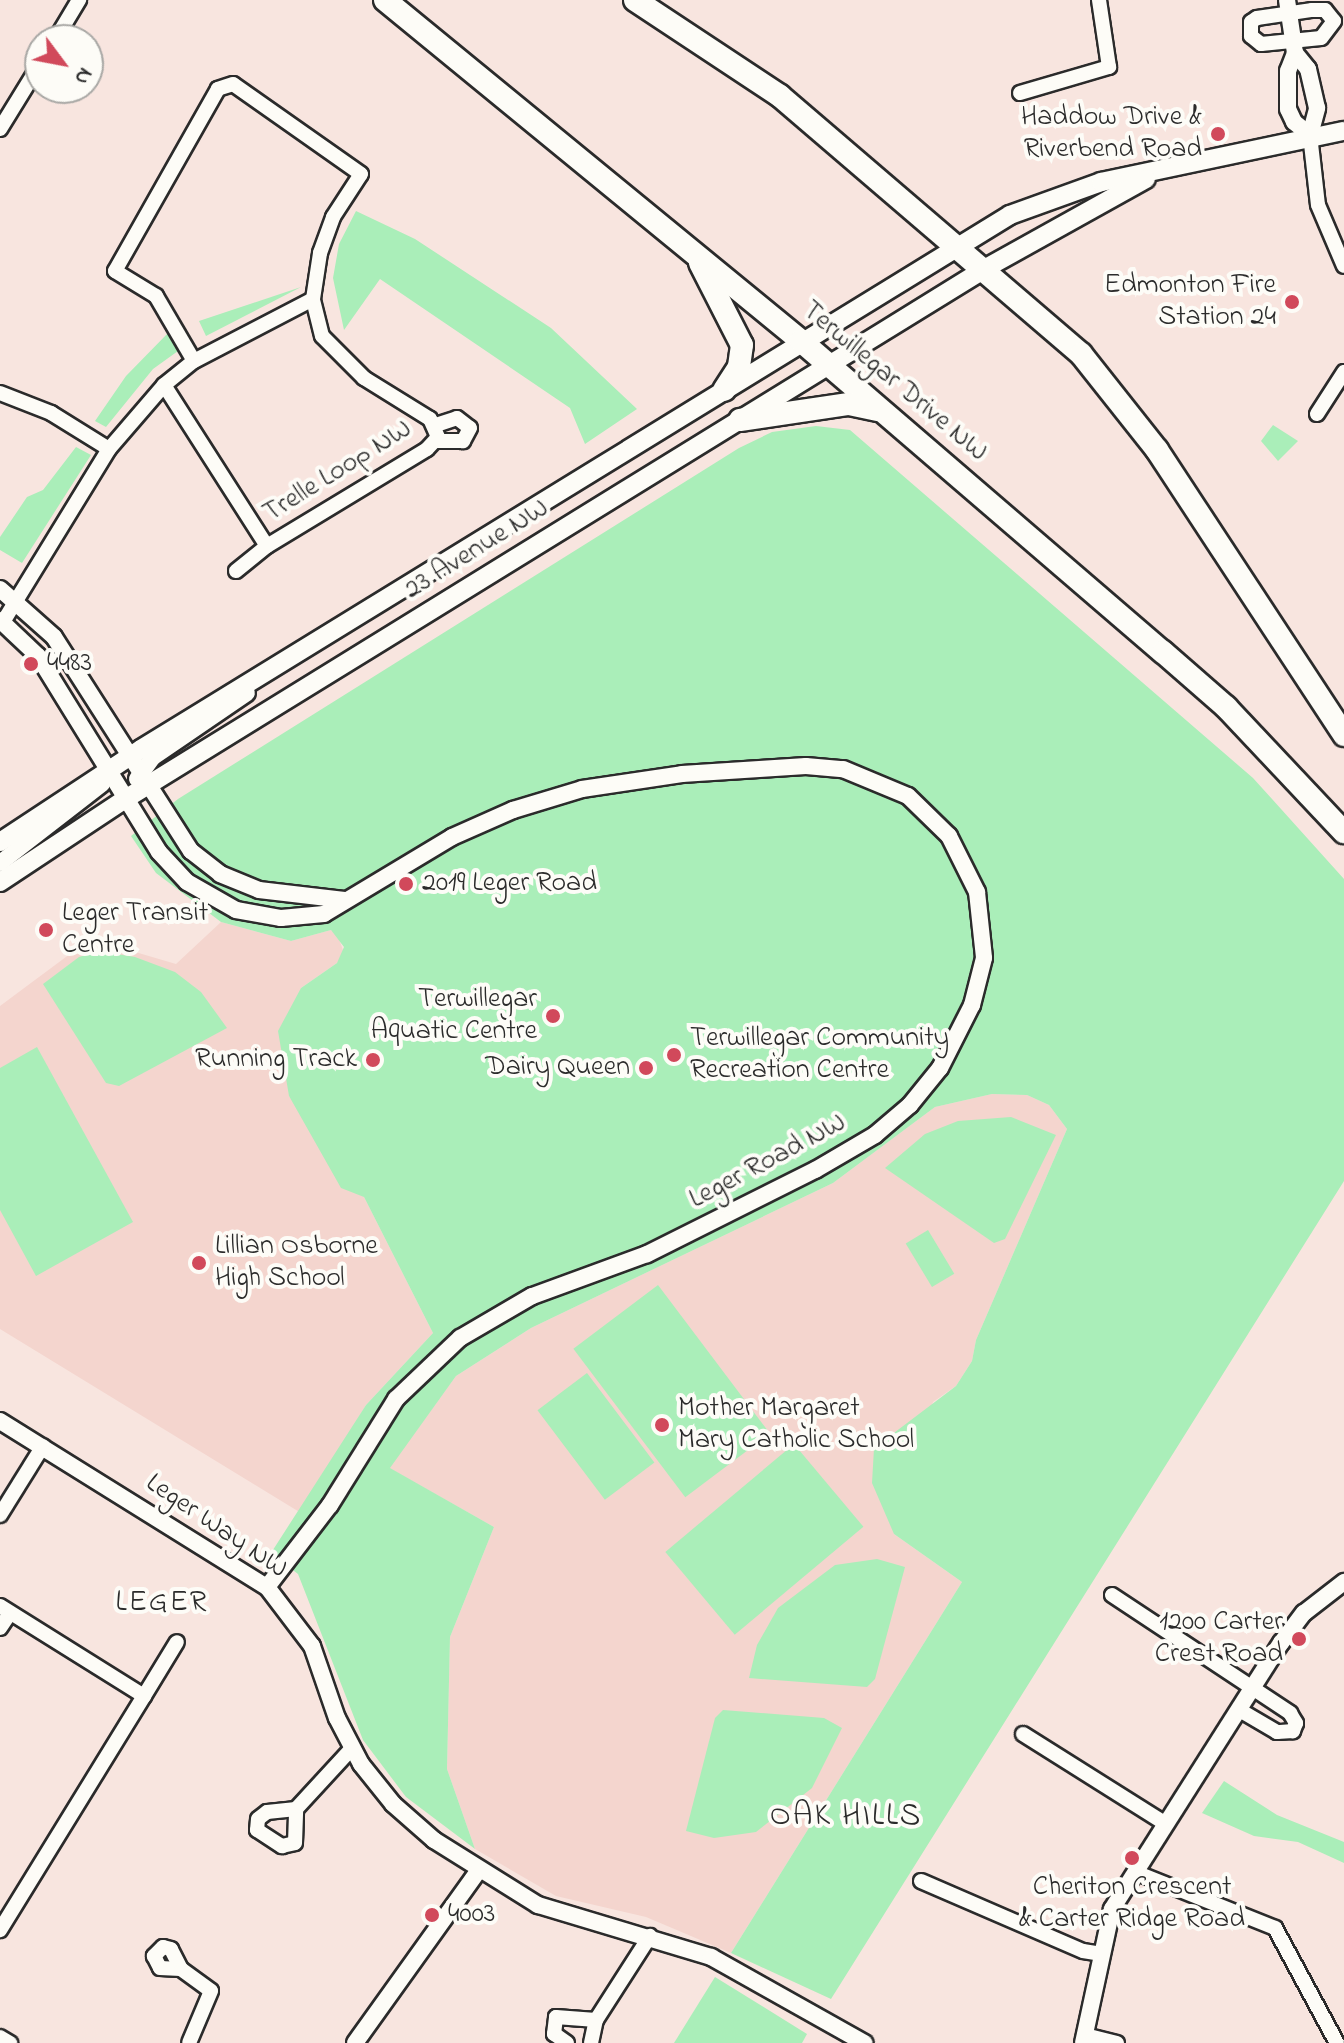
<!DOCTYPE html>
<html>
<head>
<meta charset="utf-8">
<style>
	body { margin:0 }
	#map { position:relative; width:1344px; height:2043px; overflow:hidden; background:#f8e5df; font-family:"Indie Flower",sans-serif }
	div>[style] { position:absolute }
	[style*='--x'] { left:calc(var(--x)*1px); top:calc(var(--y)*1px); width:calc(var(--w)*1px); rotate:calc(var(--a)*1deg) }
	.built>* { inset:0; background:#f4d5ce }
	.green>* { inset:0; background:#aaeeb9; transform-origin:0 0 }
	.roads { filter:drop-shadow(2px 0 #2b2b2b) drop-shadow(-2px 0 #2b2b2b) drop-shadow(0 2px #2b2b2b) drop-shadow(0 -2px #2b2b2b) }
	.minor>* { height:14px; margin:-7px; padding:0 7px; transform-origin:7px; border-radius:7px; background:#fdfcf7 }
	.tertiary>* { height:16px; margin:-8px; padding:0 8px; transform-origin:8px; border-radius:8px; background:#fdfcf7 }
	.secondary>* { height:18px; margin:-9px; padding:0 9px; transform-origin:9px; border-radius:9px; background:#fdfcf7 }
	.primary>* { height:22px; margin:-11px; padding:0 11px; transform-origin:11px; border-radius:11px; background:#fdfcf7 }
	.dots>* { width:22px; height:22px; translate:-50% -50%; box-sizing:border-box; border:4px solid #fdfcf7; border-radius:50% }
	span { translate:-50% -50%; white-space:nowrap; text-align:center; line-height:1.15; -webkit-text-stroke:8px #fdfcf7; paint-order:stroke }
	.poi-label { font-size:28px; color:#2b2b2b }
	.right { translate:-100% -50%; text-align:right }
	.left { translate:0 -50%; text-align:left }
	.street-label { font-size:28px; color:#2b2b2b }
	.neighbourhood-label { font-size:30px; color:#2b2b2b; letter-spacing:2px }
	.quarter-label { font-size:32px; color:#2b2b2b; letter-spacing:2px }
	.north { position:absolute; left:24px; top:24px; width:80px; height:80px; box-sizing:border-box; background:#fdfcf7; border:2px solid #a9a8a5; border-radius:50%; rotate:122deg; font-size:22px; font-weight:700; line-height:32px; text-align:center; color:#2b2b2b }
	.north::after { content:''; display:block; margin:auto; width:28px; height:36px; background:#d1495b; clip-path:polygon(50% 0,100% 100%,50% 72%,0 100%) }
</style>
</head>
<body>
<div id="map">
	<div class="built">
		<i style="clip-path:polygon(221px 922px,291px 941px,331px 930px,338px 936px,344px 953px,337px 963px,301px 988px,289px 1096px,364px 1197px,433px 1333px,366px 1405px,301px 1513px,0 1329px,0 1006px,78px 948px,108px 944px,176px 964px)"></i>
		<i style="clip-path:polygon(992px 1094px,1027px 1095px,1049px 1105px,1067px 1129px,976px 1340px,972px 1361px,956px 1386px,933px 1402px,894px 1534px,962px 1582px,731px 1953px,646px 1917px,556px 1896px,475px 1849px,447px 1769px,450px 1637px,494px 1527px,389px 1468px,456px 1376px,531px 1328px,833px 1183px,935px 1107px)"></i>
	</div>
	<div class="green">
		<i style="clip-path:polygon(356px 211px,415px 239px,551px 328px,637px 409px,585px 444px,570px 408px,380px 279px,344px 330px,333px 278px,339px 244px)"></i>
		<i style="clip-path:polygon(301px 287px,206px 336px,199px 321px)"></i>
		<i style="clip-path:polygon(169px 332px,178px 351px,153px 369px,106px 427px,95px 421px,126px 376px)"></i>
		<i style="clip-path:polygon(1273px 425px,1298px 441px,1278px 461px,1261px 441px)"></i>
		<i style="clip-path:polygon(816px 426px,850px 430px,1253px 778px,1344px 879px,1344px 1181px,831px 1999px,731px 1953px,962px 1582px,894px 1534px,872px 1483px,874px 1448px,956px 1386px,972px 1361px,976px 1340px,1067px 1129px,1049px 1105px,1027px 1095px,992px 1094px,935px 1107px,833px 1183px,531px 1328px,456px 1376px,390px 1468px,494px 1527px,450px 1637px,447px 1769px,475px 1849px,406px 1797px,363px 1740px,298px 1574px,271px 1553px,366px 1405px,433px 1333px,364px 1197px,341px 1188px,289px 1096px,278px 1031px,301px 988px,337px 963px,344px 947px,331px 930px,291px 941px,221px 922px,156px 873px,131px 836px,178px 799px,739px 448px,772px 432px)"></i>
		<i style="clip-path:polygon(76px 447px,91px 455px,22px 563px,0 550px,0 537px,27px 497px,43px 490px)"></i>
		<i style="clip-path:polygon(99px 951px,135px 957px,175px 972px,201px 992px,227px 1028px,119px 1086px,106px 1083px,43px 984px,79px 957px)"></i>
		<i style="clip-path:polygon(37px 1047px,133px 1222px,36px 1276px,0 1210px,0 1068px)"></i>
		<i style="clip-path:polygon(1011px 1117px,1056px 1135px,1005px 1239px,994px 1243px,885px 1168px,925px 1134px,958px 1121px)"></i>
		<i style="left:928px;top:1230px;width:51px;height:26px;rotate:59deg"></i>
		<i style="left:658px;top:1285px;width:186px;height:106px;rotate:53deg"></i>
		<i style="left:587px;top:1373px;width:112px;height:62px;rotate:53deg"></i>
		<i style="left:794px;top:1444px;width:108px;height:168px;rotate:50deg"></i>
		<i style="clip-path:polygon(877px 1559px,905px 1567px,875px 1679px,867px 1687px,749px 1678px,757px 1645px,778px 1608px,835px 1565px)"></i>
		<i style="clip-path:polygon(723px 1710px,824px 1718px,842px 1728px,812px 1788px,756px 1832px,714px 1838px,686px 1831px,715px 1718px)"></i>
		<i style="clip-path:polygon(1224px 1781px,1277px 1815px,1344px 1842px,1344px 1863px,1298px 1842px,1254px 1836px,1202px 1813px)"></i>
		<i style="clip-path:polygon(715px 1977px,807px 2034px,802px 2043px,674px 2043px)"></i>
	</div>
	<div class="roads">
		<div class="minor">
			<i style="--x:1312;--y:10;--w:13;--a:0"></i>
			<i style="--x:1325;--y:10;--w:14;--a:51"></i>
			<i style="--x:1334;--y:21;--w:21;--a:127"></i>
			<i style="--x:1321;--y:38;--w:60;--a:174.3"></i>
			<i style="--x:1261;--y:44;--w:13;--a:-141"></i>
			<i style="--x:1251;--y:36;--w:14;--a:-90"></i>
			<i style="--x:1251;--y:22;--w:7;--a:-34"></i>
			<i style="--x:1257;--y:18;--w:56;--a:-8.3"></i>
			<i style="--x:55;--y:40;--w:47;--a:-59"></i>
			<i style="--x:1020;--y:93;--w:93;--a:-16.3"></i>
			<i style="--x:1109;--y:67;--w:68;--a:-98.5"></i>
			<i style="--x:0;--y:129;--w:76;--a:-58.4"></i>
			<i style="--x:1310;--y:135;--w:70;--a:83.5"></i>
			<i style="--x:1318;--y:205;--w:66;--a:66.9"></i>
			<i style="--x:164;--y:385;--w:191;--a:57.4"></i>
			<i style="--x:267;--y:546;--w:187;--a:-31.2"></i>
			<i style="--x:427;--y:449;--w:16;--a:-47"></i>
			<i style="--x:438;--y:437;--w:20;--a:-114"></i>
			<i style="--x:430;--y:419;--w:78;--a:-148.2"></i>
			<i style="--x:364;--y:378;--w:59;--a:-135"></i>
			<i style="--x:322;--y:336;--w:38;--a:-104"></i>
			<i style="--x:313;--y:299;--w:47;--a:-81.3"></i>
			<i style="--x:320;--y:253;--w:38;--a:-70"></i>
			<i style="--x:333;--y:217;--w:51;--a:-56.9"></i>
			<i style="--x:361;--y:174;--w:156;--a:-144.9"></i>
			<i style="--x:233;--y:84;--w:16;--a:162"></i>
			<i style="--x:218;--y:89;--w:209;--a:119.5"></i>
			<i style="--x:115;--y:271;--w:48;--a:31.4"></i>
			<i style="--x:156;--y:296;--w:75;--a:59.7"></i>
			<i style="--x:0;--y:393;--w:55;--a:21.4"></i>
			<i style="--x:51;--y:413;--w:68;--a:31.8"></i>
			<i style="--x:1317;--y:414;--w:50;--a:-57.3"></i>
			<i style="--x:436;--y:425;--w:22;--a:-18"></i>
			<i style="--x:457;--y:418;--w:16;--a:38"></i>
			<i style="--x:470;--y:428;--w:15;--a:118"></i>
			<i style="--x:463;--y:441;--w:27;--a:180"></i>
			<i style="--x:236;--y:571;--w:40;--a:-39"></i>
			<i style="--x:3;--y:622;--w:203;--a:-58.5"></i>
			<i style="--x:109;--y:449;--w:84;--a:-49.3"></i>
			<i style="--x:164;--y:385;--w:38;--a:-39"></i>
			<i style="--x:194;--y:361;--w:134;--a:-27.5"></i>
			<i style="--x:0;--y:1515;--w:81;--a:-58.1"></i>
			<i style="--x:1112;--y:1595;--w:214;--a:33.5"></i>
			<i style="--x:1290;--y:1713;--w:12;--a:59"></i>
			<i style="--x:1296;--y:1723;--w:9;--a:111"></i>
			<i style="--x:1293;--y:1731;--w:16;--a:176"></i>
			<i style="--x:1277;--y:1732;--w:45;--a:-149.5"></i>
			<i style="--x:0;--y:1606;--w:170;--a:32"></i>
			<i style="--x:144;--y:1696;--w:275;--a:121.6"></i>
			<i style="--x:0;--y:1628;--w:18;--a:-56"></i>
			<i style="--x:144;--y:1696;--w:63;--a:-58.6"></i>
			<i style="--x:1023;--y:1734;--w:169;--a:32.2"></i>
			<i style="--x:296;--y:1809;--w:29;--a:174"></i>
			<i style="--x:267;--y:1812;--w:11;--a:142"></i>
			<i style="--x:258;--y:1819;--w:11;--a:95"></i>
			<i style="--x:257;--y:1830;--w:30;--a:33"></i>
			<i style="--x:282;--y:1846;--w:13;--a:-13"></i>
			<i style="--x:295;--y:1843;--w:34;--a:-88"></i>
			<i style="--x:296;--y:1809;--w:83;--a:-47.4"></i>
			<i style="--x:1135;--y:1872;--w:151;--a:21.8"></i>
			<i style="--x:1275;--y:1928;--w:131;--a:61.7"></i>
			<i style="--x:921;--y:1881;--w:176;--a:23.4"></i>
			<i style="--x:1083;--y:1951;--w:19;--a:9"></i>
			<i style="--x:181;--y:1969;--w:22;--a:-117"></i>
			<i style="--x:171;--y:1949;--w:8;--a:-166"></i>
			<i style="--x:163;--y:1947;--w:13;--a:135"></i>
			<i style="--x:154;--y:1956;--w:13;--a:63"></i>
			<i style="--x:160;--y:1968;--w:21;--a:3"></i>
			<i style="--x:181;--y:1969;--w:37;--a:36"></i>
			<i style="--x:211;--y:1991;--w:56;--a:112.9"></i>
			<i style="--x:1085;--y:2035;--w:33;--a:14"></i>
			<i style="--x:0;--y:2037;--w:12;--a:31"></i>
			<i style="--x:567;--y:2043;--w:16;--a:-145"></i>
			<i style="--x:554;--y:2034;--w:17;--a:-83"></i>
			<i style="--x:556;--y:2017;--w:40;--a:4.3"></i>
			<i style="--x:591;--y:2043;--w:24;--a:-78"></i>
			<i style="--x:596;--y:2020;--w:100;--a:-57.3"></i>
		</div>
		<div class="tertiary">
			<i style="--x:1287;--y:0;--w:54;--a:81.4"></i>
			<i style="--x:1295;--y:53;--w:19;--a:111"></i>
			<i style="--x:1288;--y:71;--w:38;--a:90"></i>
			<i style="--x:1288;--y:109;--w:14;--a:65"></i>
			<i style="--x:1294;--y:122;--w:21;--a:39"></i>
			<i style="--x:1310;--y:135;--w:28;--a:-75"></i>
			<i style="--x:1317;--y:108;--w:40;--a:-103"></i>
			<i style="--x:1308;--y:69;--w:21;--a:-129"></i>
			<i style="--x:0;--y:589;--w:72;--a:41.6"></i>
			<i style="--x:54;--y:637;--w:254;--a:57.4"></i>
			<i style="--x:191;--y:851;--w:37;--a:38"></i>
			<i style="--x:220;--y:874;--w:42;--a:22.3"></i>
			<i style="--x:259;--y:890;--w:86;--a:6.7"></i>
			<i style="--x:0;--y:620;--w:52;--a:43.5"></i>
			<i style="--x:38;--y:656;--w:230;--a:58.3"></i>
			<i style="--x:159;--y:852;--w:41;--a:47"></i>
			<i style="--x:187;--y:882;--w:56;--a:29.7"></i>
			<i style="--x:236;--y:910;--w:46;--a:10.1"></i>
			<i style="--x:281;--y:918;--w:43;--a:-5.3"></i>
			<i style="--x:324;--y:914;--w:149;--a:-31"></i>
			<i style="--x:452;--y:837;--w:67;--a:-23.9"></i>
			<i style="--x:513;--y:810;--w:72;--a:-16.9"></i>
			<i style="--x:582;--y:789;--w:101;--a:-8.5"></i>
			<i style="--x:682;--y:774;--w:124;--a:-3.7"></i>
			<i style="--x:806;--y:766;--w:37;--a:5"></i>
			<i style="--x:843;--y:769;--w:70;--a:22.6"></i>
			<i style="--x:908;--y:796;--w:57;--a:44.3"></i>
			<i style="--x:949;--y:836;--w:63;--a:63.4"></i>
			<i style="--x:977;--y:892;--w:66;--a:83.9"></i>
			<i style="--x:984;--y:958;--w:49;--a:104.3"></i>
			<i style="--x:972;--y:1005;--w:71;--a:116.9"></i>
			<i style="--x:940;--y:1068;--w:48;--a:129"></i>
			<i style="--x:910;--y:1105;--w:46;--a:139.4"></i>
			<i style="--x:875;--y:1135;--w:69;--a:149.7"></i>
			<i style="--x:815;--y:1170;--w:188;--a:153.4"></i>
			<i style="--x:647;--y:1254;--w:122;--a:159.9"></i>
			<i style="--x:532;--y:1296;--w:83;--a:149.7"></i>
			<i style="--x:460;--y:1338;--w:88;--a:136.4"></i>
			<i style="--x:396;--y:1399;--w:125;--a:121.9"></i>
			<i style="--x:330;--y:1505;--w:103;--a:127.5"></i>
			<i style="--x:137;--y:779;--w:26;--a:-54"></i>
			<i style="--x:152;--y:758;--w:115;--a:-34.4"></i>
			<i style="--x:0;--y:863;--w:129;--a:-37.8"></i>
			<i style="--x:0;--y:1421;--w:314;--a:31.9"></i>
			<i style="--x:267;--y:1587;--w:74;--a:52.7"></i>
			<i style="--x:312;--y:1646;--w:76;--a:70.9"></i>
			<i style="--x:337;--y:1718;--w:52;--a:62.4"></i>
			<i style="--x:361;--y:1764;--w:51;--a:51.3"></i>
			<i style="--x:393;--y:1804;--w:55;--a:41.3"></i>
			<i style="--x:434;--y:1840;--w:123;--a:32"></i>
			<i style="--x:538;--y:1905;--w:181;--a:16.7"></i>
			<i style="--x:711;--y:1957;--w:176;--a:29.3"></i>
			<i style="--x:355;--y:2043;--w:213;--a:-54.4"></i>
			<i style="--x:1083;--y:2043;--w:137;--a:-77.8"></i>
			<i style="--x:1112;--y:1909;--w:315;--a:-57.6"></i>
			<i style="--x:1281;--y:1643;--w:38;--a:-53"></i>
			<i style="--x:1304;--y:1613;--w:51;--a:-37.8"></i>
		</div>
		<div class="secondary">
			<i style="--x:0;--y:842;--w:169;--a:-33.4"></i>
			<i style="--x:141;--y:749;--w:1020;--a:-31.57"></i>
			<i style="--x:1010;--y:215;--w:97;--a:-19.9"></i>
			<i style="--x:1101;--y:182;--w:248;--a:-11.9"></i>
			<i style="--x:0;--y:882;--w:152;--a:-33.5"></i>
			<i style="--x:127;--y:798;--w:1009;--a:-31.67"></i>
			<i style="--x:986;--y:268;--w:183;--a:-29.1"></i>
		</div>
		<div class="primary">
			<i style="--x:385;--y:0;--w:538;--a:39.34"></i>
			<i style="--x:801;--y:341;--w:477;--a:40.7"></i>
			<i style="--x:1163;--y:652;--w:84;--a:41.1"></i>
			<i style="--x:1226;--y:707;--w:172;--a:46.7"></i>
			<i style="--x:635;--y:0;--w:174;--a:33.5"></i>
			<i style="--x:780;--y:96;--w:396;--a:40.6"></i>
			<i style="--x:1081;--y:354;--w:122;--a:51.6"></i>
			<i style="--x:1157;--y:450;--w:341;--a:56.7"></i>
			<i style="--x:700;--y:263;--w:92;--a:62.9"></i>
			<i style="--x:742;--y:345;--w:22;--a:98"></i>
			<i style="--x:739;--y:367;--w:27;--a:123"></i>
			<i style="--x:740;--y:420;--w:110;--a:-8.4"></i>
			<i style="--x:849;--y:404;--w:29;--a:12"></i>
		</div>
	</div>
	<div class="dots">
		<i style="left:1218px;top:134px;background:#d1495b"></i>
		<i style="left:1292px;top:302px;background:#d1495b"></i>
		<i style="left:31px;top:664px;background:#d1495b"></i>
		<i style="left:406px;top:884px;background:#d1495b"></i>
		<i style="left:46px;top:930px;background:#d1495b"></i>
		<i style="left:553px;top:1016px;background:#d1495b"></i>
		<i style="left:674px;top:1055px;background:#d1495b"></i>
		<i style="left:373px;top:1060px;background:#d1495b"></i>
		<i style="left:646px;top:1068px;background:#d1495b"></i>
		<i style="left:199px;top:1263px;background:#d1495b"></i>
		<i style="left:662px;top:1425px;background:#d1495b"></i>
		<i style="left:1299px;top:1639px;background:#d1495b"></i>
		<i style="left:1132px;top:1858px;background:#d1495b"></i>
		<i style="left:432px;top:1915px;background:#d1495b"></i>
	</div>
	<div class="poi-label">
		<span class="right" style="left:1202px;top:134px">Haddow Drive &amp;<br>Riverbend Road</span>
		<span class="right" style="left:1276px;top:302px">Edmonton Fire<br>Station 24</span>
		<span class="left" style="left:47px;top:664px">4483</span>
		<span class="left" style="left:422px;top:884px">2019 Leger Road</span>
		<span class="left" style="left:62px;top:930px">Leger Transit<br>Centre</span>
		<span class="right" style="left:537px;top:1016px">Terwillegar<br>Aquatic Centre</span>
		<span class="left" style="left:690px;top:1055px">Terwillegar Community<br>Recreation Centre</span>
		<span class="right" style="left:357px;top:1060px">Running Track</span>
		<span class="right" style="left:630px;top:1068px">Dairy Queen</span>
		<span class="left" style="left:215px;top:1263px">Lillian Osborne<br>High School</span>
		<span class="left" style="left:678px;top:1425px">Mother Margaret<br>Mary Catholic School</span>
		<span class="right" style="left:1283px;top:1639px">1200 Carter<br>Crest Road</span>
		<span style="left:1132px;top:1904px">Cheriton Crescent<br>&amp; Carter Ridge Road</span>
		<span class="left" style="left:448px;top:1915px">4003</span>
	</div>
	<div class="street-label">
		<span style="left:894px;top:382px;rotate:40deg">Terwillegar Drive NW</span>
		<span style="left:338px;top:472px;rotate:-32deg">Trelle Loop NW</span>
		<span style="left:477px;top:550px;rotate:-32deg">23 Avenue NW</span>
		<span style="left:768px;top:1162px;rotate:-28deg">Leger Road NW</span>
		<span style="left:216px;top:1527px;rotate:34deg">Leger Way NW</span>
	</div>
	<div class="neighbourhood-label">
		<span style="left:162px;top:1603px">LEGER</span>
	</div>
	<div class="quarter-label">
		<span style="left:846px;top:1817px">OAK HILLS</span>
	</div>
	<div class="north">N</div>
</div>
</body>
</html>
